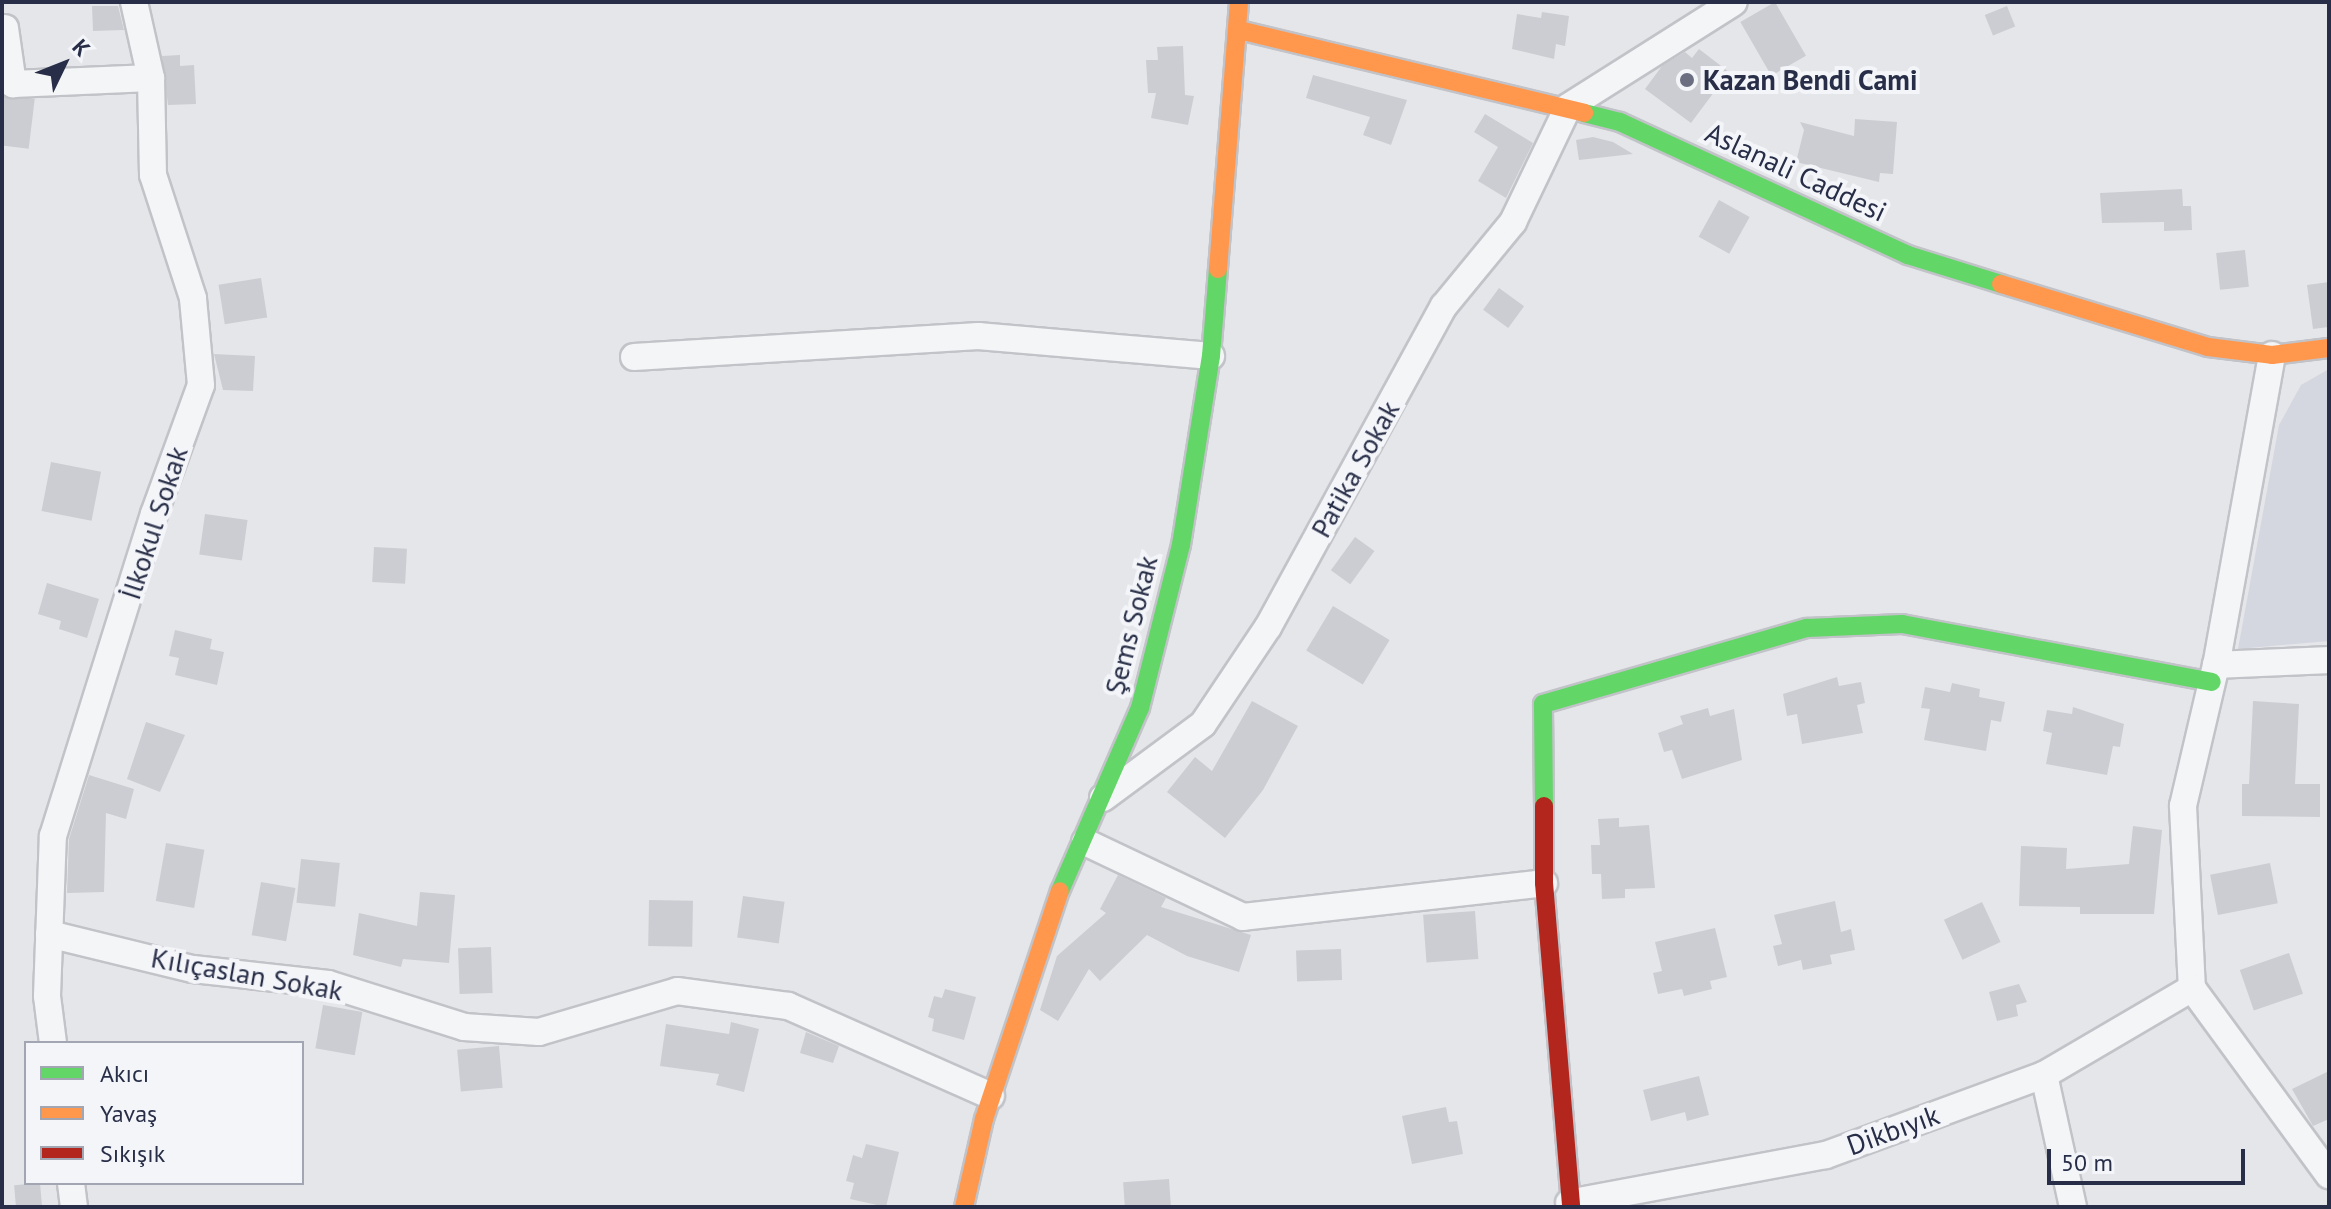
<!DOCTYPE html>
<html>
<head>
<meta charset="utf-8">
<style>
	body { margin:0 }
	#map { position:relative; width:2331px; height:1209px; overflow:hidden; background:#e5e6ea; font-family:"PT Sans",sans-serif }
	div>[style] { position:absolute }
	[style*='--x'] { left:calc(var(--x)*1px); top:calc(var(--y)*1px); width:calc(var(--w)*1px); rotate:calc(var(--a)*1deg) }
	.built>* { inset:0; background:#d5d7e0 }
	.building>* { inset:0; background:#cccdd2; transform-origin:0 0 }
	.roads { filter:drop-shadow(2px 0 #c2c3c8) drop-shadow(-2px 0 #c2c3c8) drop-shadow(0 2px #c2c3c8) drop-shadow(0 -2px #c2c3c8) }
	.street>* { height:26px; margin:-13px; padding:0 13px; transform-origin:13px; border-radius:13px; background:#f4f5f7 }
	.fast>* { height:18px; margin:-9px; padding:0 9px; transform-origin:9px; border-radius:9px; background:#63d668 }
	.slow>* { height:18px; margin:-9px; padding:0 9px; transform-origin:9px; border-radius:9px; background:#ff974d }
	.jam>* { height:18px; margin:-9px; padding:0 9px; transform-origin:9px; border-radius:9px; background:#b3261e }
	.dots>* { width:22px; height:22px; translate:-50% -50%; box-sizing:border-box; border:4px solid #f3f5f9; border-radius:50% }
	span { translate:-50% -50%; white-space:nowrap; text-align:center; line-height:1.15; -webkit-text-stroke:8px #f3f5f9; paint-order:stroke }
	.poi-label { font-size:28px; color:#282e47; font-weight:700 }
	.left { translate:0 -50%; text-align:left }
	.street-label { font-size:28px; color:#282e47 }
	.frame { position:absolute; inset:0; border:4px solid #282e47; pointer-events:none }
	.legend { position:absolute; left:24px; top:1041px; width:280px; height:144px; box-sizing:border-box; background:#f3f5f9; border:2px solid #a2a5b2; margin:0; padding:10px 14px; list-style:none; font-size:24px; color:#282e47 }
	.legend li { display:flex; align-items:center; gap:16px; height:40px }
	.legend b { width:40px; border:2px solid #a2a5b2 }
	.north { position:absolute; left:24px; top:24px; width:80px; height:80px; -webkit-text-stroke:6px #f3f5f9; paint-order:stroke; rotate:47deg; font-size:22px; font-weight:700; line-height:32px; text-align:center; color:#282e47 }
	.north::after { content:''; display:block; margin:auto; width:28px; height:36px; background:#282e47; clip-path:polygon(50% 0,100% 100%,50% 72%,0 100%) }
	.scale { position:absolute; left:2047px; top:1149px; width:198px; height:36px; box-sizing:border-box; border:4px solid #282e47; border-top:0; padding-left:10px; font-size:24px; line-height:28px; white-space:nowrap; color:#282e47; -webkit-text-stroke:6px #f3f5f9; paint-order:stroke }
</style>
</head>
<body>
<div id="map">
	<div class="built">
		<i style="clip-path:polygon(2329px 369px,2329px 641px,2238px 649px,2279px 425px,2301px 385px)"></i>
	</div>
	<div class="building">
		<i style="left:1775px;top:2px;width:62px;height:40px;rotate:60deg"></i>
		<i style="clip-path:polygon(92px 6px,118px 6px,124px 30px,93px 31px)"></i>
		<i style="left:2007px;top:6px;width:22px;height:24px;rotate:68deg"></i>
		<i style="clip-path:polygon(1542px 12px,1569px 16px,1565px 46px,1556px 44px,1554px 59px,1512px 49px,1517px 14px,1541px 18px)"></i>
		<i style="clip-path:polygon(1183px 46px,1185px 95px,1194px 96px,1188px 125px,1151px 118px,1156px 93px,1148px 93px,1146px 60px,1158px 60px,1157px 47px)"></i>
		<i style="clip-path:polygon(1699px 49px,1729px 72px,1691px 123px,1645px 89px,1662px 66px,1685px 52px,1692px 58px)"></i>
		<i style="clip-path:polygon(180px 55px,180px 66px,194px 65px,196px 104px,168px 105px,162px 56px)"></i>
		<i style="clip-path:polygon(1313px 75px,1407px 100px,1391px 145px,1363px 135px,1370px 117px,1306px 98px)"></i>
		<i style="left:2px;top:95px;width:33px;height:50px;rotate:7deg"></i>
		<i style="clip-path:polygon(1485px 114px,1533px 143px,1506px 198px,1478px 181px,1498px 147px,1474px 132px)"></i>
		<i style="clip-path:polygon(1855px 119px,1897px 122px,1893px 174px,1880px 173px,1879px 182px,1796px 162px,1804px 130px,1800px 122px,1854px 136px)"></i>
		<i style="clip-path:polygon(1593px 137px,1613px 142px,1633px 154px,1579px 160px,1576px 140px)"></i>
		<i style="clip-path:polygon(2182px 189px,2183px 206px,2191px 206px,2192px 230px,2164px 231px,2164px 222px,2102px 223px,2100px 193px)"></i>
		<i style="left:1719px;top:200px;width:35px;height:42px;rotate:29deg"></i>
		<i style="left:2245px;top:250px;width:37px;height:29px;rotate:84deg"></i>
		<i style="left:261px;top:278px;width:40px;height:43px;rotate:81deg"></i>
		<i style="clip-path:polygon(2329px 282px,2329px 327px,2313px 329px,2307px 285px)"></i>
		<i style="left:1499px;top:288px;width:31px;height:27px;rotate:36deg"></i>
		<i style="clip-path:polygon(214px 354px,255px 356px,253px 391px,223px 390px)"></i>
		<i style="left:51px;top:462px;width:51px;height:50px;rotate:11deg"></i>
		<i style="left:205px;top:514px;width:43px;height:41px;rotate:8deg"></i>
		<i style="left:1355px;top:537px;width:24px;height:41px;rotate:36deg"></i>
		<i style="left:374px;top:547px;width:33px;height:35px;rotate:3deg"></i>
		<i style="clip-path:polygon(47px 583px,99px 599px,87px 638px,59px 629px,61px 621px,38px 614px)"></i>
		<i style="left:1333px;top:606px;width:66px;height:52px;rotate:31deg"></i>
		<i style="clip-path:polygon(175px 630px,212px 639px,210px 649px,224px 652px,217px 685px,175px 675px,179px 658px,169px 656px)"></i>
		<i style="clip-path:polygon(1837px 677px,1839px 686px,1861px 682px,1865px 703px,1857px 705px,1863px 733px,1802px 744px,1797px 714px,1787px 716px,1783px 694px)"></i>
		<i style="clip-path:polygon(1952px 683px,1980px 689px,1979px 697px,2005px 702px,2001px 722px,1991px 720px,1986px 751px,1924px 740px,1930px 709px,1921px 708px,1925px 687px,1950px 692px)"></i>
		<i style="clip-path:polygon(1252px 701px,1298px 726px,1263px 790px,1225px 838px,1167px 792px,1195px 757px,1212px 771px)"></i>
		<i style="clip-path:polygon(2253px 701px,2299px 704px,2295px 784px,2320px 784px,2320px 817px,2242px 816px,2242px 784px,2249px 784px)"></i>
		<i style="clip-path:polygon(2073px 707px,2124px 724px,2120px 747px,2113px 746px,2107px 775px,2046px 764px,2052px 733px,2043px 731px,2047px 710px,2072px 714px)"></i>
		<i style="clip-path:polygon(1708px 708px,1710px 716px,1734px 709px,1742px 760px,1682px 779px,1672px 750px,1664px 752px,1658px 733px,1683px 724px,1680px 716px)"></i>
		<i style="clip-path:polygon(146px 722px,185px 735px,160px 792px,127px 779px)"></i>
		<i style="clip-path:polygon(89px 775px,134px 789px,126px 819px,106px 813px,104px 892px,67px 893px,69px 839px)"></i>
		<i style="clip-path:polygon(1619px 818px,1619px 827px,1649px 825px,1655px 888px,1625px 889px,1625px 898px,1602px 899px,1601px 874px,1592px 874px,1591px 845px,1600px 845px,1598px 819px)"></i>
		<i style="clip-path:polygon(2133px 826px,2162px 830px,2154px 914px,2080px 914px,2080px 907px,2019px 906px,2021px 846px,2067px 848px,2066px 869px,2129px 864px)"></i>
		<i style="left:166px;top:843px;width:39px;height:59px;rotate:10deg"></i>
		<i style="left:301px;top:859px;width:39px;height:44px;rotate:6deg"></i>
		<i style="left:2270px;top:863px;width:41px;height:61px;rotate:79deg"></i>
		<i style="clip-path:polygon(1118px 875px,1166px 898px,1161px 907px,1251px 935px,1239px 972px,1187px 956px,1147px 935px,1100px 981px,1089px 969px,1058px 1021px,1040px 1010px,1057px 956px,1106px 913px,1100px 909px)"></i>
		<i style="left:261px;top:882px;width:35px;height:54px;rotate:10deg"></i>
		<i style="clip-path:polygon(420px 892px,455px 895px,449px 963px,403px 959px,401px 967px,353px 955px,359px 913px,417px 926px)"></i>
		<i style="left:743px;top:896px;width:42px;height:42px;rotate:8deg"></i>
		<i style="left:649px;top:900px;width:44px;height:46px;rotate:1deg"></i>
		<i style="clip-path:polygon(1835px 901px,1841px 932px,1851px 929px,1855px 950px,1830px 955px,1832px 964px,1803px 970px,1801px 960px,1778px 966px,1773px 946px,1782px 944px,1774px 915px)"></i>
		<i style="left:1982px;top:902px;width:44px;height:42px;rotate:65deg"></i>
		<i style="left:1475px;top:911px;width:48px;height:52px;rotate:86deg"></i>
		<i style="clip-path:polygon(1715px 928px,1727px 977px,1710px 981px,1712px 989px,1684px 996px,1682px 989px,1658px 994px,1653px 973px,1662px 971px,1655px 942px)"></i>
		<i style="left:491px;top:947px;width:46px;height:33px;rotate:88deg"></i>
		<i style="left:1341px;top:949px;width:31px;height:45px;rotate:88deg"></i>
		<i style="left:2289px;top:953px;width:43px;height:52px;rotate:71deg"></i>
		<i style="clip-path:polygon(2019px 984px,2027px 1002px,2016px 1005px,2018px 1016px,1997px 1021px,1989px 992px)"></i>
		<i style="clip-path:polygon(945px 989px,976px 997px,964px 1040px,932px 1031px,934px 1019px,928px 1017px,934px 996px,942px 998px)"></i>
		<i style="left:323px;top:1005px;width:40px;height:44px;rotate:10deg"></i>
		<i style="clip-path:polygon(731px 1022px,759px 1029px,744px 1092px,716px 1085px,719px 1074px,660px 1066px,666px 1024px,729px 1034px)"></i>
		<i style="clip-path:polygon(806px 1032px,839px 1046px,833px 1063px,800px 1053px)"></i>
		<i style="left:499px;top:1046px;width:42px;height:42px;rotate:85deg"></i>
		<i style="clip-path:polygon(2329px 1071px,2329px 1119px,2313px 1126px,2292px 1089px)"></i>
		<i style="clip-path:polygon(1699px 1076px,1709px 1115px,1687px 1121px,1685px 1112px,1651px 1121px,1643px 1090px)"></i>
		<i style="clip-path:polygon(1446px 1107px,1449px 1122px,1457px 1121px,1463px 1154px,1412px 1164px,1402px 1116px)"></i>
		<i style="clip-path:polygon(866px 1144px,899px 1152px,886px 1207px,850px 1199px,854px 1183px,846px 1181px,853px 1155px,862px 1158px)"></i>
		<i style="left:1169px;top:1179px;width:28px;height:46px;rotate:86deg"></i>
		<i style="left:40px;top:1183px;width:24px;height:26px;rotate:85deg"></i>
	</div>
	<div class="roads">
		<div class="street">
			<i style="--x:5;--y:28;--w:57;--a:81.9"></i>
			<i style="--x:13;--y:84;--w:138;--a:-2.5"></i>
			<i style="--x:2272;--y:355;--w:315;--a:100.2"></i>
			<i style="--x:2216;--y:665;--w:145;--a:103.2"></i>
			<i style="--x:2183;--y:806;--w:182;--a:87.2"></i>
			<i style="--x:2192;--y:988;--w:232;--a:53.8"></i>
			<i style="--x:634;--y:357;--w:345;--a:-3.5"></i>
			<i style="--x:978;--y:336;--w:234;--a:4.9"></i>
			<i style="--x:2216;--y:665;--w:113;--a:-2.5"></i>
			<i style="--x:1103;--y:798;--w:124;--a:-36.5"></i>
			<i style="--x:1203;--y:724;--w:117;--a:-56.2"></i>
			<i style="--x:1268;--y:627;--w:366;--a:-61.3"></i>
			<i style="--x:1444;--y:306;--w:109;--a:-50.6"></i>
			<i style="--x:1513;--y:222;--w:127;--a:-64.4"></i>
			<i style="--x:1568;--y:107;--w:196;--a:-32.3"></i>
			<i style="--x:1085;--y:842;--w:175;--a:25.4"></i>
			<i style="--x:1243;--y:917;--w:303;--a:-6.4"></i>
			<i style="--x:49;--y:934;--w:148;--a:13.7"></i>
			<i style="--x:193;--y:969;--w:136;--a:6.3"></i>
			<i style="--x:328;--y:984;--w:143;--a:17.5"></i>
			<i style="--x:464;--y:1027;--w:75;--a:3.8"></i>
			<i style="--x:539;--y:1032;--w:144;--a:-16.5"></i>
			<i style="--x:677;--y:991;--w:112;--a:7.7"></i>
			<i style="--x:788;--y:1006;--w:222;--a:23.9"></i>
			<i style="--x:53;--y:1043;--w:47;--a:-97.3"></i>
			<i style="--x:47;--y:996;--w:160;--a:-87.9"></i>
			<i style="--x:53;--y:836;--w:337;--a:-72.6"></i>
			<i style="--x:154;--y:514;--w:137;--a:-70"></i>
			<i style="--x:201;--y:385;--w:87;--a:-95.3"></i>
			<i style="--x:193;--y:298;--w:129;--a:-108"></i>
			<i style="--x:153;--y:175;--w:97;--a:-91.2"></i>
			<i style="--x:151;--y:78;--w:78;--a:-102.6"></i>
			<i style="--x:2044;--y:1075;--w:135;--a:77.6"></i>
			<i style="--x:71;--y:1183;--w:24;--a:83"></i>
			<i style="--x:1569;--y:1203;--w:261;--a:-10.6"></i>
			<i style="--x:1826;--y:1155;--w:232;--a:-20.2"></i>
			<i style="--x:2044;--y:1075;--w:172;--a:-30.4"></i>
		</div>
		<div class="fast">
			<i style="--x:1584;--y:113;--w:37;--a:14"></i>
			<i style="--x:1620;--y:122;--w:317;--a:24.8"></i>
			<i style="--x:1908;--y:255;--w:97;--a:17.3"></i>
			<i style="--x:1544;--y:806;--w:102;--a:-90.6"></i>
			<i style="--x:1543;--y:704;--w:275;--a:-16.1"></i>
			<i style="--x:1807;--y:628;--w:95;--a:-2.4"></i>
			<i style="--x:1902;--y:624;--w:315;--a:10.6"></i>
			<i style="--x:1060;--y:891;--w:200;--a:-66.4"></i>
			<i style="--x:1140;--y:708;--w:168;--a:-75.9"></i>
			<i style="--x:1181;--y:545;--w:191;--a:-81"></i>
			<i style="--x:1211;--y:356;--w:87;--a:-85.4"></i>
		</div>
		<div class="slow">
			<i style="--x:1239;--y:30;--w:355;--a:13.5"></i>
			<i style="--x:1218;--y:269;--w:268;--a:-85.5"></i>
			<i style="--x:2001;--y:284;--w:216;--a:16.9"></i>
			<i style="--x:2208;--y:347;--w:64;--a:7.1"></i>
			<i style="--x:2272;--y:355;--w:57;--a:-7"></i>
			<i style="--x:964;--y:1207;--w:90;--a:-77.2"></i>
			<i style="--x:984;--y:1119;--w:240;--a:-71.6"></i>
		</div>
		<div class="jam">
			<i style="--x:1544;--y:806;--w:77;--a:90"></i>
			<i style="--x:1544;--y:883;--w:325;--a:85.2"></i>
		</div>
	</div>
	<div class="dots">
		<i style="left:1687px;top:80px;background:#6a6e80"></i>
	</div>
	<div class="poi-label">
		<span class="left" style="left:1703px;top:80px">Kazan Bendi Cami</span>
	</div>
	<div class="street-label">
		<span style="left:1796px;top:172px;rotate:25deg">Aslanali Caddesi</span>
		<span style="left:1355px;top:469px;rotate:-61deg">Patika Sokak</span>
		<span style="left:154px;top:523px;rotate:-72deg">İlkokul Sokak</span>
		<span style="left:1131px;top:625px;rotate:-76deg">Şems Sokak</span>
		<span style="left:247px;top:974px;rotate:10deg">Kılıçaslan Sokak</span>
		<span style="left:1893px;top:1130px;rotate:-20deg">Dikbıyık</span>
	</div>
	<div class="frame"></div>
	<ul class="legend">
	<li><b style="height:10px;background:#63d668"></b>Akıcı</li>
	<li><b style="height:10px;background:#ff974d"></b>Yavaş</li>
	<li><b style="height:10px;background:#b3261e"></b>Sıkışık</li>
	</ul>
	<div class="north">K</div>
	<div class="scale">50 m</div>
</div>
</body>
</html>
